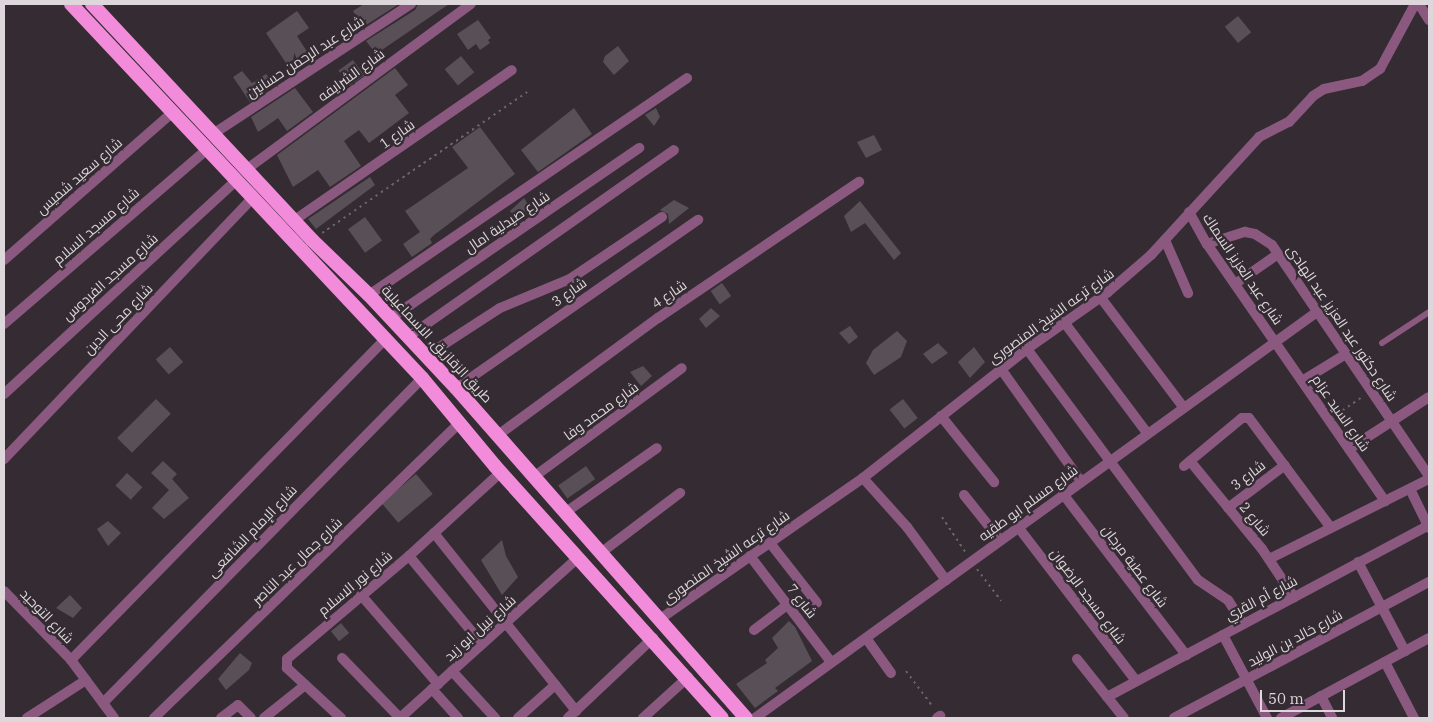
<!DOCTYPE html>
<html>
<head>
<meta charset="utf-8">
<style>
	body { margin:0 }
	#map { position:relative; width:1433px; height:722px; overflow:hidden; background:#342c32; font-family:"IBM Plex Serif",Cairo,serif }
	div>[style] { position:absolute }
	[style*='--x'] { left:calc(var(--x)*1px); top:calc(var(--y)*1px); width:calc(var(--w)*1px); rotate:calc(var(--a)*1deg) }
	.building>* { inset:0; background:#595057; transform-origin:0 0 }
	.path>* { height:2px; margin-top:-1px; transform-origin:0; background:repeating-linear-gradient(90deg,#6c646a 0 2.5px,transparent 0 6.5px) }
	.service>* { height:6px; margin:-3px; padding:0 3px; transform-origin:3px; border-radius:3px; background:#8b597f }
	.minor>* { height:10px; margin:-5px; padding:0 5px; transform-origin:5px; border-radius:5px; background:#8b597f }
	.trunk>* { height:14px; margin:-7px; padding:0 7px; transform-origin:7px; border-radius:7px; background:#f28cda }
	span { translate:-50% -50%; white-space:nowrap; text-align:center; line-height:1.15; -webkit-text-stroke:4.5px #342c32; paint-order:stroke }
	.street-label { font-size:14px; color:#ddd7db }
	.frame { position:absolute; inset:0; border:5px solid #ddd7db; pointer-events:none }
	.scale { position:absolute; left:1260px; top:690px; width:85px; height:22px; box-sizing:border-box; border:2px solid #ddd7db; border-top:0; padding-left:6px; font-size:15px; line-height:18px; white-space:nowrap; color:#ddd7db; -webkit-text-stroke:4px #342c32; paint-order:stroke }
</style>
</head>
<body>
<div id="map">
	<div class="building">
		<i style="clip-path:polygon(364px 4px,399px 4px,363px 27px,353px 11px)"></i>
		<i style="clip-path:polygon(418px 4px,449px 4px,376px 54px,366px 41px,415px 10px)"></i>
		<i style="clip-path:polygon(297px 11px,309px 28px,297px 36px,308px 53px,288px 66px,266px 33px)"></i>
		<i style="left:1238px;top:16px;width:21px;height:17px;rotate:51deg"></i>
		<i style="clip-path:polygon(478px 20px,491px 38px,488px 40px,490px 43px,480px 50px,476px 44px,468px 50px,457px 34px)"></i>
		<i style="clip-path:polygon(618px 46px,629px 61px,614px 75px,603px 62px,605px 56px)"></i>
		<i style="left:461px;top:56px;width:21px;height:21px;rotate:51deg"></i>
		<i style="left:353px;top:60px;width:19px;height:18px;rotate:54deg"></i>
		<i style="clip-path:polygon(395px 68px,408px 85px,395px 95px,409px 113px,369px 143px,359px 130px,344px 141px,361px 166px,330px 187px,318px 170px,293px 187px,277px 155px)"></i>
		<i style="clip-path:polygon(242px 71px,252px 83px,266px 74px,275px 85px,250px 102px,233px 77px)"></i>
		<i style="clip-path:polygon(295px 88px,313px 112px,287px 131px,278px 118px,258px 132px,251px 117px)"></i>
		<i style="clip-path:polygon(574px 108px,592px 134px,538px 172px,521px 150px)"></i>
		<i style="clip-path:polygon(656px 108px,660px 117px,654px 126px,645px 115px)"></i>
		<i style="clip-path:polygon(480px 127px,515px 174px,434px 235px,430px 239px,432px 243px,412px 257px,403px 244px,420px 232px,405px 211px,468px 168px,452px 147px)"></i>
		<i style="clip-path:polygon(874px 135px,882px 150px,866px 158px,857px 142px)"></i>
		<i style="clip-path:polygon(370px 177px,375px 185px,316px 229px,308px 219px)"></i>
		<i style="clip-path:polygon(524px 198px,532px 211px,518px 221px,510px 211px)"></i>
		<i style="clip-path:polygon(674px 200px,689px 208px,669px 224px,668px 214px,660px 210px)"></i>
		<i style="clip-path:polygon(860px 201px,901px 253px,894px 260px,865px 223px,851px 232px,844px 216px)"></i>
		<i style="left:365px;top:217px;width:29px;height:21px;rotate:54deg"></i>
		<i style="left:722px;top:283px;width:16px;height:14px;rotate:55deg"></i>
		<i style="clip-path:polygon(711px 308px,720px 316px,706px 328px,699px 319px)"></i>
		<i style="clip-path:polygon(850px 326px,858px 337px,849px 344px,839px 333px)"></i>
		<i style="clip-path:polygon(897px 331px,907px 341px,901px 357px,874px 375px,866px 363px,873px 350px)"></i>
		<i style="clip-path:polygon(938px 343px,948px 353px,932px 364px,923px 354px)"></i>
		<i style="left:170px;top:347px;width:20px;height:19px;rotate:49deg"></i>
		<i style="clip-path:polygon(974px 347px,985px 362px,970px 378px,958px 362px)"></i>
		<i style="clip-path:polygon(643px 366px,652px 376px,641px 386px,630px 372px)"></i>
		<i style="left:156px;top:399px;width:21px;height:55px;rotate:45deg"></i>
		<i style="left:903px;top:399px;width:24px;height:17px;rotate:52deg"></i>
		<i style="clip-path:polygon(163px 461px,177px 474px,172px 479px,189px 498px,164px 519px,152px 508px,169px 490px,151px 473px)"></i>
		<i style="left:586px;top:466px;width:16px;height:34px;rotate:55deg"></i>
		<i style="left:127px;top:473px;width:21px;height:17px;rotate:43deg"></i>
		<i style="left:416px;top:474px;width:26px;height:45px;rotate:50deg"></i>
		<i style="clip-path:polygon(108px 521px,121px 533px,108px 546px,97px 529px)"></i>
		<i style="clip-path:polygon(502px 540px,506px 556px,518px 577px,502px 595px,481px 560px)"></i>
		<i style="clip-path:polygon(70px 595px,82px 608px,73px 618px,56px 608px)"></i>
		<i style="clip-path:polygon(789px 621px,795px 627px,812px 661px,775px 688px,778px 691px,755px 708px,736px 684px,767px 663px,765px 660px,778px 648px,772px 638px)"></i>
		<i style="left:341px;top:623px;width:13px;height:13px;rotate:51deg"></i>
		<i style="clip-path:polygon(240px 653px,252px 663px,249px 670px,226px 690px,218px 679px)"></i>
	</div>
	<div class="path">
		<i style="--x:322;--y:233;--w:249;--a:-34.5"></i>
		<i style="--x:1337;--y:414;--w:30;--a:-34"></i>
		<i style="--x:942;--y:517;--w:43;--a:56.3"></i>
		<i style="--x:977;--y:569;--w:40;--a:53"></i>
		<i style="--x:906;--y:671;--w:45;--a:53.1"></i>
	</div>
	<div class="service">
		<i style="--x:1382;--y:343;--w:56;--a:-33.4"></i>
	</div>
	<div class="minor">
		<i style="--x:1419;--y:4;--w:19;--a:58"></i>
		<i style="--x:213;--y:134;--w:237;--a:-33.3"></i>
		<i style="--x:247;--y:169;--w:278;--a:-36.4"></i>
		<i style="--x:1189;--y:212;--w:37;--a:61"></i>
		<i style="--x:1207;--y:244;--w:313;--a:55.3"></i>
		<i style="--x:296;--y:219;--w:262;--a:-34.6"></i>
		<i style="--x:1165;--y:240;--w:58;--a:66.5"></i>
		<i style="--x:1207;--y:244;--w:40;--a:-18"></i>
		<i style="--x:1245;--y:232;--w:10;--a:11"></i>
		<i style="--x:1255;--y:234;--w:20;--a:33"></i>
		<i style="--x:1272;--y:245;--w:279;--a:55.8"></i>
		<i style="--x:4;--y:260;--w:223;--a:-41.2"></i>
		<i style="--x:1235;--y:284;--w:52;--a:-34.9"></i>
		<i style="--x:369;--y:295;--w:385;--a:-34.3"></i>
		<i style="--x:1101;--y:298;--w:136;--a:53"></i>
		<i style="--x:391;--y:318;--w:301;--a:-34.4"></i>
		<i style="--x:1064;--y:322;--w:139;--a:53.2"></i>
		<i style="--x:4;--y:324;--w:267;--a:-40.7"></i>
		<i style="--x:408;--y:337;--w:325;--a:-35.1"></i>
		<i style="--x:1027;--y:349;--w:287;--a:53.5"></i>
		<i style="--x:1198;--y:580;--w:36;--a:34"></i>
		<i style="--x:1228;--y:600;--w:28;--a:58"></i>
		<i style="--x:426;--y:356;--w:88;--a:-33"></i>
		<i style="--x:500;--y:308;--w:76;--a:-22.5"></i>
		<i style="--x:570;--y:279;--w:111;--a:-34"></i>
		<i style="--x:1001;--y:369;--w:138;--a:54.5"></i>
		<i style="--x:1302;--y:381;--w:52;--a:-31.5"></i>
		<i style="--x:456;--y:388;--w:295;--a:-34.8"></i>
		<i style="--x:4;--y:394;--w:315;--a:-42.6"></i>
		<i style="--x:941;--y:416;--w:85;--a:51.2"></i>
		<i style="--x:498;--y:435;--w:198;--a:-36.2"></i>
		<i style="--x:658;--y:318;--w:243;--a:-34.1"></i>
		<i style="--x:1349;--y:449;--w:95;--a:-33"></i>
		<i style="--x:4;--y:459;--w:359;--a:-46.4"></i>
		<i style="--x:1190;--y:461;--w:114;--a:50.7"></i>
		<i style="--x:1262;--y:549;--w:58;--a:56.3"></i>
		<i style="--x:1184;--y:466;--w:75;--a:-39.6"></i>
		<i style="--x:1242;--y:418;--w:7;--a:0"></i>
		<i style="--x:1249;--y:418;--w:137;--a:53.3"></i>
		<i style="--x:535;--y:476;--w:182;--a:-36.3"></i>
		<i style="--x:863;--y:478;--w:66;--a:48.1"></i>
		<i style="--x:907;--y:527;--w:66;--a:53.7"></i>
		<i style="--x:1410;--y:489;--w:43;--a:64"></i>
		<i style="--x:1063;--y:494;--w:203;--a:52.6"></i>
		<i style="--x:964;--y:495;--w:58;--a:51.3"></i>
		<i style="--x:1228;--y:508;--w:71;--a:-37"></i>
		<i style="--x:566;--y:512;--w:111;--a:-35.1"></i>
		<i style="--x:1018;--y:527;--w:194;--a:52.5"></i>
		<i style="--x:434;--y:533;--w:228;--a:51.4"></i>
		<i style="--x:770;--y:543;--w:76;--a:51.9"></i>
		<i style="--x:602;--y:552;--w:98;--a:-37.1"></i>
		<i style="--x:409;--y:556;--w:114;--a:50.3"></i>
		<i style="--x:750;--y:556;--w:133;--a:52.6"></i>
		<i style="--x:1269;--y:559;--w:179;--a:-26.6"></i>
		<i style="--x:1358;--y:562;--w:101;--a:62.2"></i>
		<i style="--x:4;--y:591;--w:96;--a:45.8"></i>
		<i style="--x:71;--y:660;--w:72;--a:53.4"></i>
		<i style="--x:361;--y:595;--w:118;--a:49.1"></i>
		<i style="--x:660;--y:619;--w:247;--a:-34.8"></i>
		<i style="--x:863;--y:478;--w:209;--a:-38.2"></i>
		<i style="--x:1027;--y:349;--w:99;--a:-35.1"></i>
		<i style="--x:1108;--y:292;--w:57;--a:-40.7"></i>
		<i style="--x:1151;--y:255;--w:160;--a:-47.5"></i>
		<i style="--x:1259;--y:137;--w:34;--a:-27"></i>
		<i style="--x:1289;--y:122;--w:35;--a:-47"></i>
		<i style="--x:1313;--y:96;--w:13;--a:-32"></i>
		<i style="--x:1324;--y:89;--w:39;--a:-12"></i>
		<i style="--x:1362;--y:81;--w:22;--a:-34"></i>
		<i style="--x:1380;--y:69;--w:74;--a:-61.7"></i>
		<i style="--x:754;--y:630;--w:41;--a:-37.1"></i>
		<i style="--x:1223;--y:635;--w:94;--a:62.1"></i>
		<i style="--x:866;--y:638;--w:43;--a:54.5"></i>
		<i style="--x:342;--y:658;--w:83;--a:46"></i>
		<i style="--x:1077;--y:659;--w:75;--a:51.5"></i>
		<i style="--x:71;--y:660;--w:449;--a:-45.6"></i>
		<i style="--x:1385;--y:662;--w:63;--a:62.6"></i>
		<i style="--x:452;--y:671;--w:64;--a:47.5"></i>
		<i style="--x:432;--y:689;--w:39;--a:48"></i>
		<i style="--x:1321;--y:696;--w:25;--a:63"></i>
		<i style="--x:1107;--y:697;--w:365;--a:-28.1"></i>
		<i style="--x:103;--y:703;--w:455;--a:-45.5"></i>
		<i style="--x:27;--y:718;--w:70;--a:-32.8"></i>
		<i style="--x:154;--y:718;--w:424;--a:-44"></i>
		<i style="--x:221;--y:718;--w:21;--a:-37"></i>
		<i style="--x:238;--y:705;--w:18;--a:45"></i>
		<i style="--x:264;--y:718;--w:53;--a:-38.8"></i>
		<i style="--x:341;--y:718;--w:74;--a:-137.2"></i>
		<i style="--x:287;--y:668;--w:9;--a:-90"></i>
		<i style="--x:287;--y:659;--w:160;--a:-40.2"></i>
		<i style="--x:409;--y:556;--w:125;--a:-42.4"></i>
		<i style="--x:400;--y:718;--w:239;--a:-42"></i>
		<i style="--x:518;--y:718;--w:50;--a:-41.7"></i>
		<i style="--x:568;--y:718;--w:117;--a:-43.3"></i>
		<i style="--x:643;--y:718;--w:61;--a:-42.3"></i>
		<i style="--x:755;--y:718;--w:693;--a:-35.85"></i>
		<i style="--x:937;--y:718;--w:4;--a:-34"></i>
		<i style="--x:1174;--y:718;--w:289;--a:-28.1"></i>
		<i style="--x:1281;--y:718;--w:168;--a:-28.4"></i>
	</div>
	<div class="trunk">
		<i style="--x:71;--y:4;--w:513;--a:46.82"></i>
		<i style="--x:422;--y:378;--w:114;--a:50.3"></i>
		<i style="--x:495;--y:466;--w:339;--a:48"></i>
		<i style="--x:92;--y:4;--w:323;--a:47"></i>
		<i style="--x:312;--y:240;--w:79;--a:44"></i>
		<i style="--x:369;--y:295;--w:127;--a:46.9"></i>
		<i style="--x:456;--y:388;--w:439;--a:48.7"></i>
	</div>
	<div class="street-label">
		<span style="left:305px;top:57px;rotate:-33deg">شارع عبد الرحمن حسانين</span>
		<span style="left:351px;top:75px;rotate:-36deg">شارع الشرايفه</span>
		<span style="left:397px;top:134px;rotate:-35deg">شارع 1</span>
		<span style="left:79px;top:176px;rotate:-41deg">شارع سعيد شميس</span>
		<span style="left:507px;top:222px;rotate:-34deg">شارع صيدلية امال</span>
		<span style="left:96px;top:226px;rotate:-41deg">شارع مسجد السلام</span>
		<span style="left:1243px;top:269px;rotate:56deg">شارع عبد العزيز السماك</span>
		<span style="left:110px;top:277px;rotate:-42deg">شارع مسجد الفردوس</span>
		<span style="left:569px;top:292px;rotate:-35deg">شارع 3</span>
		<span style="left:669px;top:294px;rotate:-34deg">شارع 4</span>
		<span style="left:1051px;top:316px;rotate:-36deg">شارع ترعه الشيخ المنصورى</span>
		<span style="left:118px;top:319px;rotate:-46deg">شارع محى الدين</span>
		<span style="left:1342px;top:323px;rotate:56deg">شارع دكتور عبد العزيز عبد الهادى</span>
		<span style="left:437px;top:344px;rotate:47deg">طريق الزقازيق, الاسماعيلية</span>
		<span style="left:601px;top:411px;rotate:-36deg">شارع محمد وفا</span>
		<span style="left:1341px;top:413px;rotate:55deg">شارع السيد عزام</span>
		<span style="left:1248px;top:475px;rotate:-37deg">شارع 3</span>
		<span style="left:1028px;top:503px;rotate:-36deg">شارع مسلم ابو طقيه</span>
		<span style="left:1255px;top:519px;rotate:50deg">شارع 2</span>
		<span style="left:252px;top:531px;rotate:-46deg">شارع الإمام الشافعى</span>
		<span style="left:726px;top:557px;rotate:-35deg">شارع ترعه الشيخ المنصورى</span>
		<span style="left:297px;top:561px;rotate:-44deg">شارع جمال عبد الناصر</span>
		<span style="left:1135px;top:566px;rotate:53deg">شارع عطية مرجان</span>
		<span style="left:355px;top:583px;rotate:-40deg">شارع نور الاسلام</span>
		<span style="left:1088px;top:596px;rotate:53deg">شارع مسجد الرضوان</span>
		<span style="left:1261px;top:598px;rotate:-28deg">شارع أم القري</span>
		<span style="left:802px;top:601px;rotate:52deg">شارع 7</span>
		<span style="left:47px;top:616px;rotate:46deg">شارع التوحيد</span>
		<span style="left:480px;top:628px;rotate:-42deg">شارع نبيل ابو زيد</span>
		<span style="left:1295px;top:638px;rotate:-28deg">شارع خالد بن الوليد</span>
	</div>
	<div class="frame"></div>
	<div class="scale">50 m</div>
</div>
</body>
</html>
